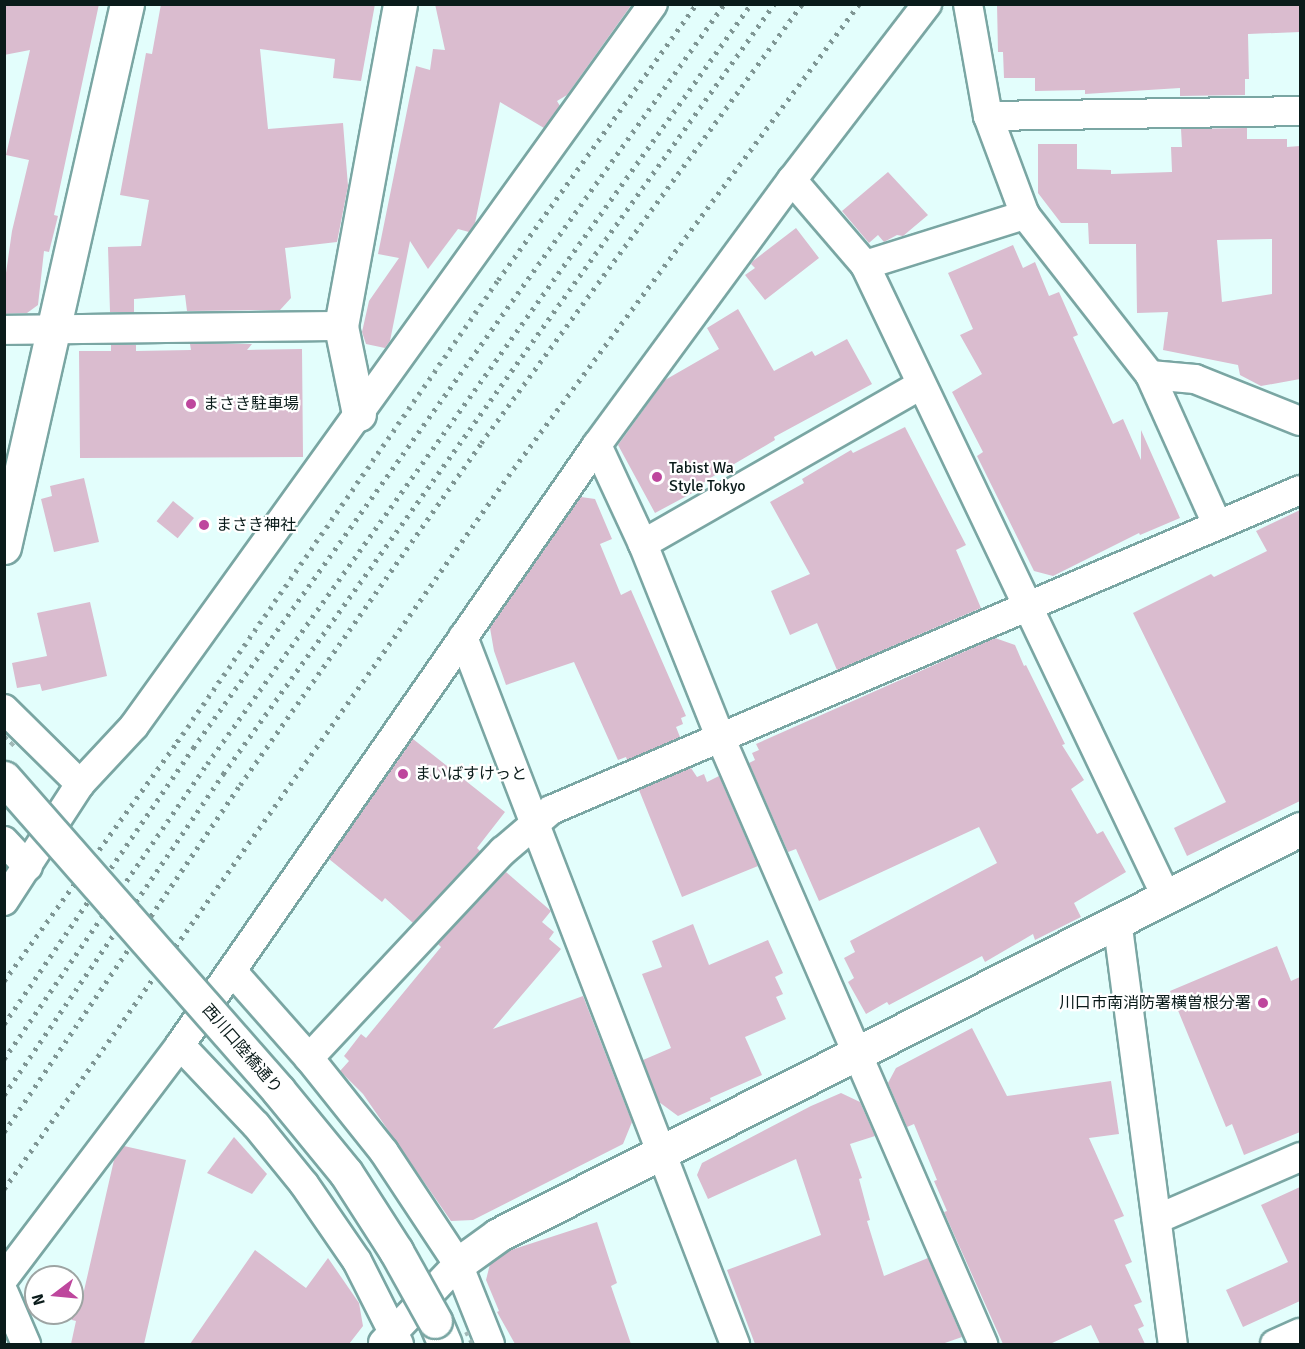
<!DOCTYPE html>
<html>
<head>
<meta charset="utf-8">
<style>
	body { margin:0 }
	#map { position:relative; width:1305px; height:1349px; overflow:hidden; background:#e3fefc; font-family:Signika,"Noto Sans JP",sans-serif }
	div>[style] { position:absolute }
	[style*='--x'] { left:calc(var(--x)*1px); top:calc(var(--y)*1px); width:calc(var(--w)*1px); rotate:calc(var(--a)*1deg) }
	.building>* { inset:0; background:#dabccf; transform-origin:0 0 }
	.roads { filter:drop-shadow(2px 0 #7aa6a3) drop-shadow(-2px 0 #7aa6a3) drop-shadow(0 2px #7aa6a3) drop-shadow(0 -2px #7aa6a3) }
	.minor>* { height:28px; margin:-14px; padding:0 14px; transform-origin:14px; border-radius:14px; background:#fff }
	.tertiary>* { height:33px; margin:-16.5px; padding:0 16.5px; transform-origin:16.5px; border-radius:16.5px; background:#fff }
	.rail>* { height:4.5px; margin-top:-2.25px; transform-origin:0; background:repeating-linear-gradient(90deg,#7f9694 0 3px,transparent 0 9px) }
	.path-bridge>* { height:4px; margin-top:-2px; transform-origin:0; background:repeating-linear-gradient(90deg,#a0b8b7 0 4.5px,transparent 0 9px) }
	.bridges { filter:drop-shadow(2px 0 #7aa6a3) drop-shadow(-2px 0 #7aa6a3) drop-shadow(0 2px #7aa6a3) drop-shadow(0 -2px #7aa6a3) }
	.tertiary-bridge>* { height:33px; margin:-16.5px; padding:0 16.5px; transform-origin:16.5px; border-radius:16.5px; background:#fff }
	.dots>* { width:16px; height:16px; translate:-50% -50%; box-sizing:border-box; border:3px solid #fff; border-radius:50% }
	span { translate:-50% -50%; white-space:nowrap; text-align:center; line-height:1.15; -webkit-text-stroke:4.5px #fff; paint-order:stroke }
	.poi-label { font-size:16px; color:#0a1b1a }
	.left { translate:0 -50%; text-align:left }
	.right { translate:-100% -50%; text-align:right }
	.street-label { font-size:16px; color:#0a1b1a }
	.frame { position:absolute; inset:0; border:6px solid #0a1b1a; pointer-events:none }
	.north { position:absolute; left:24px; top:1265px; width:60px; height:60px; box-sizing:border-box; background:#fff; border:2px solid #9da4a3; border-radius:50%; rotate:254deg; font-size:16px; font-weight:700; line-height:24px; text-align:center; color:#0a1b1a }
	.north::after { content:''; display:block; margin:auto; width:21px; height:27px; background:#be479d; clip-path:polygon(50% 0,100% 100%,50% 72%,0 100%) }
</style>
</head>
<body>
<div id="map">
	<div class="building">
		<i style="clip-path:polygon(4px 4px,99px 4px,54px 215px,58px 216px,49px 252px,44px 251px,38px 305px,27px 313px,4px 314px,4px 287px,12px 231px,29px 160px,6px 155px,30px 50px,4px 55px)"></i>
		<i style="clip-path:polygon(161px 4px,375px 4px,361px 81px,333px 78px,335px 59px,260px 49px,268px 129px,343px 123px,348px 186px,337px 242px,285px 248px,291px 298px,280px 310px,187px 311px,185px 295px,134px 299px,134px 312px,110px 312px,108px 247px,141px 246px,149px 200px,120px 195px,146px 53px,152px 54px)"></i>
		<i style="clip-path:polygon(435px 4px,632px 4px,567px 95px,557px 101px,560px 106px,544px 128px,500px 102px,475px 223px,469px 232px,458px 229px,428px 269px,410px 241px,390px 341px,385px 348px,366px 344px,362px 332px,369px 301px,399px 258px,378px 254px,416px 66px,430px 70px,433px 49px,445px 50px)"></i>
		<i style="clip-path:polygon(997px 4px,1300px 4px,1300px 32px,1248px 34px,1249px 79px,1245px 79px,1245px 95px,1180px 96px,1180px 88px,1085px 94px,1085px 90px,1035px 91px,1035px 78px,1004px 78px,1003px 52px,998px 52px)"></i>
		<i style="clip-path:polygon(evenodd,1247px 128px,1247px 139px,1287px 139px,1287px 147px,1300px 146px,1300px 379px,1261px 386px,1240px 375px,1238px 365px,1163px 350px,1168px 312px,1137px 313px,1136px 244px,1089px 244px,1088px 223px,1061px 223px,1038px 193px,1038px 144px,1077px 144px,1077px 169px,1111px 170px,1111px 174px,1172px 172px,1171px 147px,1182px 147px,1181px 129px,1247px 128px,1272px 239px,1272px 294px,1222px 302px,1217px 240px,1272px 239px)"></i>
		<i style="clip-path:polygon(888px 172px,928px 215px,903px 236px,897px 235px,884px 242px,878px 235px,869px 243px,842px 211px)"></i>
		<i style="clip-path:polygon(796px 228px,819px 258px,765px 300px,745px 275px,755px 268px,751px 264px,753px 261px)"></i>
		<i style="clip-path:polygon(1013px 245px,1023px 268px,1035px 262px,1049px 296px,1059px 292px,1078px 335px,1073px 337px,1113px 424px,1123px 419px,1141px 460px,1141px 430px,1180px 518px,1140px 535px,1139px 533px,1053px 576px,1034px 571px,977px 456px,983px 452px,952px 392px,982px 374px,960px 335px,973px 329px,948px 273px)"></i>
		<i style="clip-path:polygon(738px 309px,774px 371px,812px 351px,815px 356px,847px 339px,872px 384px,774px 437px,775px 440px,712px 477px,694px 489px,696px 491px,655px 513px,618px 445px,665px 380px,719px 349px,707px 328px)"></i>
		<i style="clip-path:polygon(190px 344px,252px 344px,247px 350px,302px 349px,303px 457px,80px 458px,79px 351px,111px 351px,111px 345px,136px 345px,136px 351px,191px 350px)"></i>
		<i style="clip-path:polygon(905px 427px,966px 545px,956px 550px,981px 608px,837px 670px,817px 623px,790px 635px,771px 591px,810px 574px,770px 502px,804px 483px,802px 479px,851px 450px,853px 453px)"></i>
		<i style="clip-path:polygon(84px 478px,99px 542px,54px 552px,41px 499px,52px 496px,50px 486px)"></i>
		<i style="clip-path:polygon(581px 497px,595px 499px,612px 539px,600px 544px,621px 595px,631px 590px,686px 716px,681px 718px,683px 724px,676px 727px,680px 737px,627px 760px,626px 757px,618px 760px,574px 662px,506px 685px,494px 651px,490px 628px)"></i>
		<i style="left:173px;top:501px;width:27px;height:26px;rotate:39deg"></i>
		<i style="clip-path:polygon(1300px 510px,1300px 801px,1187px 856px,1174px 828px,1226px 802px,1133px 613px,1211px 574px,1214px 577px,1267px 551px,1256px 531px)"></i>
		<i style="clip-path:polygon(90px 602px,107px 676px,42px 691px,40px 684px,17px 688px,12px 663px,47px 656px,37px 613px)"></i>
		<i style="clip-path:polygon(995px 638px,1015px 645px,1024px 666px,1026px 665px,1065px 744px,1062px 745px,1084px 780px,1071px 789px,1097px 834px,1103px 831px,1126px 872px,1074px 903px,1081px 917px,1035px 940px,1033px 934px,985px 962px,982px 956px,889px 1005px,887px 1002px,866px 1014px,848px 982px,854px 978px,844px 958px,855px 952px,850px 941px,997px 863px,979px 827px,819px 901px,796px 849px,788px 852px,749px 763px,755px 760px,752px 753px,759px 750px,756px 744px)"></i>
		<i style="clip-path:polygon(413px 739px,505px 812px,477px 848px,480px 851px,413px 923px,385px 898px,382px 902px,329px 859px)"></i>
		<i style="clip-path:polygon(691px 768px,697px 777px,704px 774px,707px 782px,719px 776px,758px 866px,682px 897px,639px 790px)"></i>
		<i style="clip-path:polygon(506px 872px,551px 911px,542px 922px,554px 932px,549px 939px,561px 949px,493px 1029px,583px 996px,632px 1122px,623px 1144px,473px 1220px,451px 1221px,363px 1094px,340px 1071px,349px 1061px,344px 1056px,361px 1034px,366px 1038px,441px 947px,438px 944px)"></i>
		<i style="clip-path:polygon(693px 924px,709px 965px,768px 940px,783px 973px,775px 977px,783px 994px,776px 997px,786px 1019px,745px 1037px,762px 1075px,710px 1098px,711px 1101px,678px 1116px,659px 1102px,643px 1060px,671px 1048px,642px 974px,662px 967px,652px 941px)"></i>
		<i style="clip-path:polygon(1277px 946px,1291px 981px,1300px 977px,1300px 1132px,1244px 1155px,1232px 1124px,1226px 1127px,1170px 991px)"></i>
		<i style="clip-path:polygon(972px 1028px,1007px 1096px,1111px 1081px,1119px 1134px,1089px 1138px,1124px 1216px,1114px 1220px,1132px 1262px,1125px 1265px,1142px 1302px,1134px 1305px,1144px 1326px,1138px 1329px,1145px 1344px,1100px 1344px,1091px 1325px,1050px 1344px,1003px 1344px,944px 1212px,947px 1211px,934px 1181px,937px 1180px,914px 1124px,907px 1127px,888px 1083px,896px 1068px)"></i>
		<i style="clip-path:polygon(841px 1093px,860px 1102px,875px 1136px,850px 1144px,862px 1178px,859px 1179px,870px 1220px,867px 1221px,884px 1276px,928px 1258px,962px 1337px,942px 1344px,755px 1344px,727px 1270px,821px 1235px,796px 1159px,708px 1199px,697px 1175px,702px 1163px,811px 1106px)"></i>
		<i style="clip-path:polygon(234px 1137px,267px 1174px,252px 1194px,207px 1173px)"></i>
		<i style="clip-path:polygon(124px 1146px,186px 1160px,144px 1344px,71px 1344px,76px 1321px,72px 1320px,72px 1293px,83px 1295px,114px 1160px)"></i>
		<i style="clip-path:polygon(1300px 1187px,1300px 1301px,1243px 1327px,1226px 1290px,1288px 1262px,1261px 1205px)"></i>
		<i style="clip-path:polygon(597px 1222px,617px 1283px,611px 1286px,631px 1344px,515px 1344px,497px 1312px,499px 1311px,486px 1280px,490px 1264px,508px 1251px)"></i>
		<i style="clip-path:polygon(255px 1250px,306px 1288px,328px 1258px,359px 1303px,363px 1326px,349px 1344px,190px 1344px)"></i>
	</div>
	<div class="roads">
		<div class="minor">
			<i style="--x:968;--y:4;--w:114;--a:79.9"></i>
			<i style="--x:988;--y:116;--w:106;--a:69.5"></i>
			<i style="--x:1025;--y:215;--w:203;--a:52"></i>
			<i style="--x:1150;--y:375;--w:163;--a:65.8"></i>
			<i style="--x:988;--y:116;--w:312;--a:-0.9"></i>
			<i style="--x:792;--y:180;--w:112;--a:49.3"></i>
			<i style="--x:865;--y:265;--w:699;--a:64.5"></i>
			<i style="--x:865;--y:265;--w:168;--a:-17.4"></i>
			<i style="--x:4;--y:330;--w:337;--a:-0.7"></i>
			<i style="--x:1150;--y:375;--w:45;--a:5.1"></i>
			<i style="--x:1195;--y:379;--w:113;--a:21.8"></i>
			<i style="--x:597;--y:445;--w:109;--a:65.1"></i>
			<i style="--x:643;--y:544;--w:208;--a:68.2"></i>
			<i style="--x:720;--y:737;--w:662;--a:66.57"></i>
			<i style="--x:643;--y:544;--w:320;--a:-29.8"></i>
			<i style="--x:463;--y:637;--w:758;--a:68.96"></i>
			<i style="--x:4;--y:709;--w:107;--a:44.6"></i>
			<i style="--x:4;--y:841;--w:35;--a:47"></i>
			<i style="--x:4;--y:901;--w:140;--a:-57"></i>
			<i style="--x:80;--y:784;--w:79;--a:-47"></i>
			<i style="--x:134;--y:726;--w:889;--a:-54.29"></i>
			<i style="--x:1117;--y:920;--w:428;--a:82.5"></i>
			<i style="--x:232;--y:971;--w:116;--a:48.5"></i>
			<i style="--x:309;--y:1058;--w:120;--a:51.4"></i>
			<i style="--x:384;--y:1152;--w:134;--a:56.5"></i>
			<i style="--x:458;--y:1264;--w:86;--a:68.2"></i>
			<i style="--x:180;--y:1045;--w:110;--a:46.5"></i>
			<i style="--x:256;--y:1125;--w:76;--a:50.9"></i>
			<i style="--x:304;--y:1184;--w:93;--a:55.5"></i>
			<i style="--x:357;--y:1261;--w:93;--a:63.2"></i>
			<i style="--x:309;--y:1058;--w:284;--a:-46.9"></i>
			<i style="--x:503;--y:851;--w:63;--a:-40.5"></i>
			<i style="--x:551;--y:810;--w:814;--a:-23.13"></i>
			<i style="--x:1157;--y:1219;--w:156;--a:-23.4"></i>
			<i style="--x:4;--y:1278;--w:292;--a:-52.9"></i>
			<i style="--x:180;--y:1045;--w:731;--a:-55.2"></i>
			<i style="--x:597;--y:445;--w:329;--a:-53.7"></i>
			<i style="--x:792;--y:180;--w:222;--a:-52.5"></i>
			<i style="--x:4;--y:1293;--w:56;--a:66.7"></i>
			<i style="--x:383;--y:1343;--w:109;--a:-46.5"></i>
			<i style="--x:1275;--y:1344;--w:27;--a:-24"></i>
		</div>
		<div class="tertiary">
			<i style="--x:359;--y:414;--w:90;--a:-101.6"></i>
			<i style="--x:341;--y:326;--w:327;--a:-79.6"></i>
			<i style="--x:4;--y:547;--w:557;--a:-77.24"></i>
			<i style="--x:458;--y:1264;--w:49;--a:-35.9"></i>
			<i style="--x:498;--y:1235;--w:899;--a:-26.85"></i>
			<i style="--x:435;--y:1321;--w:25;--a:67"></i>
		</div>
	</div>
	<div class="rail">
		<i style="--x:4;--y:981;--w:295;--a:-54.1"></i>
		<i style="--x:177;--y:742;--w:563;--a:-55.21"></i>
		<i style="--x:498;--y:280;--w:340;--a:-54.3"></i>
		<i style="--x:4;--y:1024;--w:335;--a:-55.6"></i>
		<i style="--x:193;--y:748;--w:914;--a:-54.48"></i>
		<i style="--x:4;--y:1059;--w:358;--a:-55.5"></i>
		<i style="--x:207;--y:764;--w:935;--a:-54.41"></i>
		<i style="--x:4;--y:1095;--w:389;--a:-55.7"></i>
		<i style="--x:223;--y:774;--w:947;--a:-54.41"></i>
		<i style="--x:4;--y:1132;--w:420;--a:-55.8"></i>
		<i style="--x:240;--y:785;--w:418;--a:-54.8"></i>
		<i style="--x:481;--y:443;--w:544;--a:-53.83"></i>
		<i style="--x:4;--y:1189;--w:873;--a:-54.74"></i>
		<i style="--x:508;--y:476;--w:588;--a:-53.36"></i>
	</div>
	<div class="path-bridge">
		<i style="--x:4;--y:736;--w:14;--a:45"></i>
		<i style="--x:466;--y:1332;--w:13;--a:63"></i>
	</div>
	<div class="bridges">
		<div class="tertiary-bridge">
			<i style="--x:4;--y:778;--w:415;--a:48.7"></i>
			<i style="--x:278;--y:1090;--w:107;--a:50.7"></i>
			<i style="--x:346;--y:1173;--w:93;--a:57.3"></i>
			<i style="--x:396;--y:1251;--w:80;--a:60.9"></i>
		</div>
	</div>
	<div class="dots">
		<i style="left:191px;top:404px;background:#be479d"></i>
		<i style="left:657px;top:477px;background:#be479d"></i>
		<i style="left:204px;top:525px;background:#be479d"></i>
		<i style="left:403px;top:774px;background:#be479d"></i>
		<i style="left:1263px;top:1003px;background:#be479d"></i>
	</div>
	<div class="poi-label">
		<span class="left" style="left:203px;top:404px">まさき駐車場</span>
		<span class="left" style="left:669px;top:477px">Tabist Wa<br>Style Tokyo</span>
		<span class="left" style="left:216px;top:525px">まさき神社</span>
		<span class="left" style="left:415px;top:774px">まいばすけっと</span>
		<span class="right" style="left:1251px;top:1003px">川口市南消防署横曽根分署</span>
	</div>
	<div class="street-label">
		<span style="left:242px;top:1049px;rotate:49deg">西川口陸橋通り</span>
	</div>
	<div class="frame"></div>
	<div class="north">N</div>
</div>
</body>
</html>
